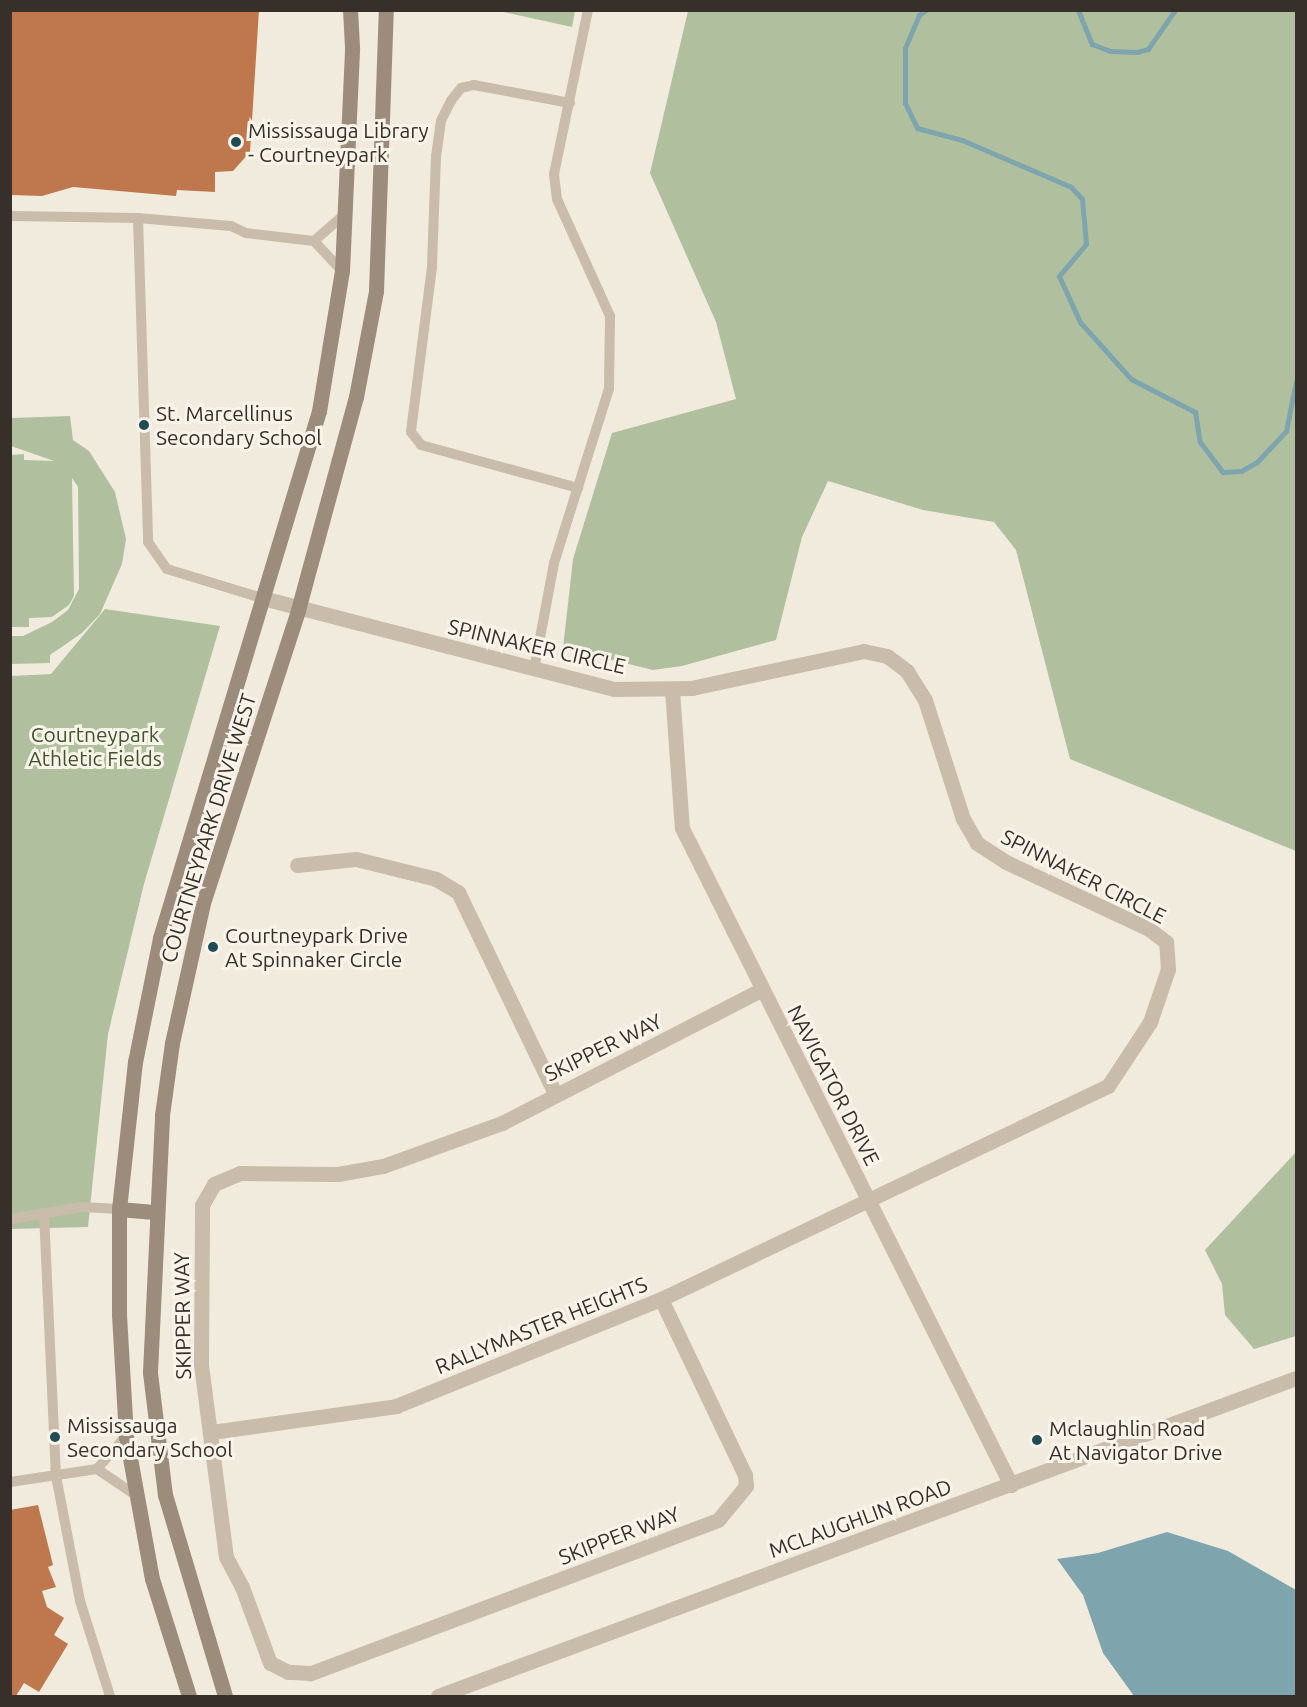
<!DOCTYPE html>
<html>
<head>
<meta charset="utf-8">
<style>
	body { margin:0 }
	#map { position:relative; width:1307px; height:1707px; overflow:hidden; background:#f1ebde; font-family:Ubuntu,sans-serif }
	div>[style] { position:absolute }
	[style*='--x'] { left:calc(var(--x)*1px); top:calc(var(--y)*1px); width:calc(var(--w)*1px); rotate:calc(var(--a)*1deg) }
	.green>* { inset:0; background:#b0c09f }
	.water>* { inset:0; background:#7ea5ad }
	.stream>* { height:5px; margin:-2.5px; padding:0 2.5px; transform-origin:2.5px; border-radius:2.5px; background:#7ea5ad }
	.building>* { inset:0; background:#bf784e }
	.service>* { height:10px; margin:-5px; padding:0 5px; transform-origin:5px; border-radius:5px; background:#c9bcaa }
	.minor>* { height:15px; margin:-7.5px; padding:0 7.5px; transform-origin:7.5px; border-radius:7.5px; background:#c9bcaa }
	.tertiary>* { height:15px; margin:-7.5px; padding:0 7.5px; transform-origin:7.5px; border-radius:7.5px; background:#c9bcaa }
	.secondary>* { height:15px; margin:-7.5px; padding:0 7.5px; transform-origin:7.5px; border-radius:7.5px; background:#9c8c7c }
	.dots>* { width:16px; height:16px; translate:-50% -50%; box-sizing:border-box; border:3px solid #f9f4ea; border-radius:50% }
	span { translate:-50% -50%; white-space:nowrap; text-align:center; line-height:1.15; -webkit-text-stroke:6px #f9f4ea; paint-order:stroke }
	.poi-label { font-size:21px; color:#372f29 }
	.left { translate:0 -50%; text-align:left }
	.street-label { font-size:21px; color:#372f29 }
	.park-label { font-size:21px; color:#41542e }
	.frame { position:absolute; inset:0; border:12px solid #372f29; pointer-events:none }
</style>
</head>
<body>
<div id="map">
	<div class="green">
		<i style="clip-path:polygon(499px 11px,575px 11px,572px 27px)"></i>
		<i style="clip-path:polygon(688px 11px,1296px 11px,1296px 851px,1070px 759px,1016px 550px,994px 522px,923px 510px,828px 481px,802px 537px,776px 640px,682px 666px,653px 670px,563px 648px,573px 559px,612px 433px,736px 399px,716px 322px,650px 173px)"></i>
		<i style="clip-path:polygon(70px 416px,73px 440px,89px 451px,115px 492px,126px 539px,122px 564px,100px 614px,82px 633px,50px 655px,50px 663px,11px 664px,11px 636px,23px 636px,52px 622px,68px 610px,79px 589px,78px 487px,72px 478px,74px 596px,69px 605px,52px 617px,29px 618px,29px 627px,11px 627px,11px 455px,24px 454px,24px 460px,54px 461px,11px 446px,11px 418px)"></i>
		<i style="clip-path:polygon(105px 609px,220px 626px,144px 884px,108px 1034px,88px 1227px,11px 1229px,11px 676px,51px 674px)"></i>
		<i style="clip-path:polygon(1296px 1152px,1296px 1336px,1254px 1349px,1225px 1315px,1222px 1284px,1205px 1250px)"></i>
	</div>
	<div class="water">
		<i style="clip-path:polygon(1167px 1532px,1228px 1551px,1296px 1590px,1296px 1696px,1134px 1696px,1103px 1653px,1083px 1595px,1057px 1559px,1098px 1553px)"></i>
	</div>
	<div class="stream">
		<i style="--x:926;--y:10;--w:9;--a:144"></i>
		<i style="--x:919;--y:15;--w:36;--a:113"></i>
		<i style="--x:905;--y:48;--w:55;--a:90"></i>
		<i style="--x:905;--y:103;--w:28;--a:64"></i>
		<i style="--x:917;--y:128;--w:47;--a:14.9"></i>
		<i style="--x:962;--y:140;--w:119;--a:23.3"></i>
		<i style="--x:1071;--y:187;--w:16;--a:47"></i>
		<i style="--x:1082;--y:199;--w:45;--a:84.9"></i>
		<i style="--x:1086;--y:244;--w:42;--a:130.2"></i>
		<i style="--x:1059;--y:276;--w:51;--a:65.5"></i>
		<i style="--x:1080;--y:322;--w:76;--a:48.2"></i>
		<i style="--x:1131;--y:379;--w:72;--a:27.3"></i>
		<i style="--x:1195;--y:412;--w:30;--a:81"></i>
		<i style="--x:1200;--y:442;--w:38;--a:53"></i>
		<i style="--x:1223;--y:472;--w:18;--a:-3"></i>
		<i style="--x:1241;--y:471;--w:18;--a:-29"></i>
		<i style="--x:1257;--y:462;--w:42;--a:-46.9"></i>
		<i style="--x:1286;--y:431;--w:51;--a:-78.7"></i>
		<i style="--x:1078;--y:10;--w:37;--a:68"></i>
		<i style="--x:1092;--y:44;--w:19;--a:21"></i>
		<i style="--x:1110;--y:51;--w:27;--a:2"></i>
		<i style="--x:1137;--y:52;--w:11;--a:-15"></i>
		<i style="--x:1148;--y:49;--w:47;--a:-55.3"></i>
	</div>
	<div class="building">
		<i style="clip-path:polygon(10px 10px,259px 10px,250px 152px,233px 171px,215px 172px,215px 192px,177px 190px,176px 196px,73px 187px,42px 196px,10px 195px)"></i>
		<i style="clip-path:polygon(38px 1505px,53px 1565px,48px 1567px,56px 1587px,42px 1591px,47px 1607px,64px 1618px,54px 1635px,68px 1644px,39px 1692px,24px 1683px,16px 1696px,10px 1696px,10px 1510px)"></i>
	</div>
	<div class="service">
		<i style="--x:570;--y:103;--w:98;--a:-169.4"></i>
		<i style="--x:474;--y:85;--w:13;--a:167"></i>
		<i style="--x:461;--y:88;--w:16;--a:128"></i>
		<i style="--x:451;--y:101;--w:22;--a:117"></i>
		<i style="--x:441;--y:121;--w:35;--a:98"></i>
		<i style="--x:436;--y:156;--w:111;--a:92.1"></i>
		<i style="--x:432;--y:267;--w:166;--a:97.3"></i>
		<i style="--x:411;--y:432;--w:16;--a:52"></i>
		<i style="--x:421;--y:445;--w:163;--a:15.3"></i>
		<i style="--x:10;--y:216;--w:128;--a:0.9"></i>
		<i style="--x:138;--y:218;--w:93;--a:4.9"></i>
		<i style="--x:231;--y:226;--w:17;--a:25"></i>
		<i style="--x:246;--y:233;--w:68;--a:6.7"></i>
		<i style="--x:138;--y:218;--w:324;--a:88.2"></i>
		<i style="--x:148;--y:542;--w:33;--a:55"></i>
		<i style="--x:167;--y:569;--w:102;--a:17"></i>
		<i style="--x:342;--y:271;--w:41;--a:-133"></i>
		<i style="--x:314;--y:241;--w:41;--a:-41.1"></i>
		<i style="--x:534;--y:670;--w:109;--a:-79.4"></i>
		<i style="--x:554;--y:563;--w:182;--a:-72.5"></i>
		<i style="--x:609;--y:389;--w:73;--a:-89.2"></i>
		<i style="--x:610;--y:316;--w:128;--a:-114.4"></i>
		<i style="--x:557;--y:199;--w:25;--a:-97"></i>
		<i style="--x:554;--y:174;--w:167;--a:-78.3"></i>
		<i style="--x:44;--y:1213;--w:263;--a:87.4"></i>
		<i style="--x:56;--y:1476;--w:127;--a:79.1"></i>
		<i style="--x:80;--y:1601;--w:100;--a:72.5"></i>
		<i style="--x:10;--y:1219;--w:73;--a:-9.5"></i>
		<i style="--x:82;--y:1207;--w:37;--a:3"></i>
		<i style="--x:97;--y:1469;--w:44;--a:-48.7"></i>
		<i style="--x:10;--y:1482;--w:88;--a:-8.5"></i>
		<i style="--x:97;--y:1469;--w:48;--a:34"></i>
	</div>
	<div class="minor">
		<i style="--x:672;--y:690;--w:138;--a:85.9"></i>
		<i style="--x:682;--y:828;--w:735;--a:63.4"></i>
		<i style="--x:297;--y:865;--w:59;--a:-5.8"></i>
		<i style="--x:356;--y:859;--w:82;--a:14"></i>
		<i style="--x:436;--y:879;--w:26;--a:31"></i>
		<i style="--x:458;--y:892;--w:224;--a:64.3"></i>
		<i style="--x:661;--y:1299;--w:195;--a:64.5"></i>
		<i style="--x:745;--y:1475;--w:11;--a:85"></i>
		<i style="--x:746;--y:1486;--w:44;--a:129.5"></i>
		<i style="--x:718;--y:1520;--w:436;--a:159.4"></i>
		<i style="--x:310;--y:1673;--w:22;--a:-177"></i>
		<i style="--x:288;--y:1672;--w:20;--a:-153"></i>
		<i style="--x:270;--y:1663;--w:81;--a:-110.2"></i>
		<i style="--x:242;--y:1587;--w:34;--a:-118"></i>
		<i style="--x:226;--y:1557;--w:195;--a:-97.4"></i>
		<i style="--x:201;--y:1364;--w:159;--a:-89.6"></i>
		<i style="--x:202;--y:1205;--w:24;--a:-60"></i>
		<i style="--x:214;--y:1184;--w:28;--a:-23"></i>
		<i style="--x:240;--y:1173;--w:98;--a:0.6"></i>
		<i style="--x:338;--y:1174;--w:46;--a:-10.1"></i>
		<i style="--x:383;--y:1166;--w:127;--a:-19.9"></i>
		<i style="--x:502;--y:1123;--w:291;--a:-27.2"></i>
		<i style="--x:212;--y:1432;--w:186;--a:-8"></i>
		<i style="--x:396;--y:1406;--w:286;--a:-22"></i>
		<i style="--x:661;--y:1299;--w:495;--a:-25.5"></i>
		<i style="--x:1108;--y:1086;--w:77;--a:-56.7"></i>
		<i style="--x:1150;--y:1022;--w:56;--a:-71.2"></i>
		<i style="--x:1168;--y:969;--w:27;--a:-94"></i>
		<i style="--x:1166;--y:942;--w:21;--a:-143"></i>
		<i style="--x:1149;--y:929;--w:158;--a:-154.9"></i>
		<i style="--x:1006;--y:862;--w:35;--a:-147"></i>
		<i style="--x:977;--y:843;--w:28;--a:-120"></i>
		<i style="--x:963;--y:819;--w:125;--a:-107.7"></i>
		<i style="--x:925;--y:700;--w:34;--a:-122"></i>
		<i style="--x:907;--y:671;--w:25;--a:-143"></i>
		<i style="--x:887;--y:656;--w:24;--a:-168"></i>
		<i style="--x:864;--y:651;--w:176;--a:167.9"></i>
		<i style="--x:692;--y:688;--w:78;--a:179.3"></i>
		<i style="--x:614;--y:689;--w:360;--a:-165.5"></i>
	</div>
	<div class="tertiary">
		<i style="--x:438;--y:1696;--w:915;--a:-20.34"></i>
	</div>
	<div class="secondary">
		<i style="--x:119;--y:1209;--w:35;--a:5"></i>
		<i style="--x:189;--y:1696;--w:123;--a:-107.5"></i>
		<i style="--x:152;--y:1579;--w:145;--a:-100.3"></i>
		<i style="--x:126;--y:1436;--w:122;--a:-93.3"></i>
		<i style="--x:119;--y:1314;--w:105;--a:-90"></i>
		<i style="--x:119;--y:1209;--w:148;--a:-83.8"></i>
		<i style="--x:135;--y:1062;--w:126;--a:-78.6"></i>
		<i style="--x:160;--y:938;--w:550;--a:-73.21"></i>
		<i style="--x:319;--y:411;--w:142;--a:-80.7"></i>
		<i style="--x:342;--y:271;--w:224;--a:-87.4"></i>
		<i style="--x:352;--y:47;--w:37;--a:-93"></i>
		<i style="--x:225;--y:1696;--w:210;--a:-106.6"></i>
		<i style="--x:165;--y:1495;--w:124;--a:-97"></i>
		<i style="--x:150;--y:1372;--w:257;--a:-87.3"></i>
		<i style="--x:162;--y:1115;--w:73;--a:-82.1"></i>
		<i style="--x:172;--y:1043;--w:143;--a:-77.5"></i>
		<i style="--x:203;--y:903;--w:308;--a:-72"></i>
		<i style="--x:298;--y:610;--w:221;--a:-74.8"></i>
		<i style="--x:356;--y:397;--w:108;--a:-79.3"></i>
		<i style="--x:376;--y:291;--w:281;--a:-88"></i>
	</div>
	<div class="dots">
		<i style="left:236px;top:142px;background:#214c56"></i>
		<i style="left:144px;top:425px;background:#214c56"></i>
		<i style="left:213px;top:947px;background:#214c56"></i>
		<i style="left:55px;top:1437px;background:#214c56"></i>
		<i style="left:1037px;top:1440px;background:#214c56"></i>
	</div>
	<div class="poi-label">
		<span class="left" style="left:248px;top:142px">Mississauga Library<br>- Courtneypark</span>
		<span class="left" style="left:156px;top:425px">St. Marcellinus<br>Secondary School</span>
		<span class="left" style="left:225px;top:947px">Courtneypark Drive<br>At Spinnaker Circle</span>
		<span class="left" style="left:67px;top:1437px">Mississauga<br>Secondary School</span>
		<span class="left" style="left:1049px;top:1440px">Mclaughlin Road<br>At Navigator Drive</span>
	</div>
	<div class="street-label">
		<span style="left:537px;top:646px;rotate:13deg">SPINNAKER CIRCLE</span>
		<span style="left:208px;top:828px;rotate:-73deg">COURTNEYPARK DRIVE WEST</span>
		<span style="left:1084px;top:876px;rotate:27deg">SPINNAKER CIRCLE</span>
		<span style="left:603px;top:1047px;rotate:-26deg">SKIPPER WAY</span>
		<span style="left:834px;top:1085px;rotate:63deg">NAVIGATOR DRIVE</span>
		<span style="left:182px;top:1316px;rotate:-91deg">SKIPPER WAY</span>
		<span style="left:541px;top:1325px;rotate:-22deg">RALLYMASTER HEIGHTS</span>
		<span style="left:860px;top:1518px;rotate:-20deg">MCLAUGHLIN ROAD</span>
		<span style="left:619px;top:1535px;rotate:-21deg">SKIPPER WAY</span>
	</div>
	<div class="park-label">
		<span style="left:95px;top:746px">Courtneypark<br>Athletic Fields</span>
	</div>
	<div class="frame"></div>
</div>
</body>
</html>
